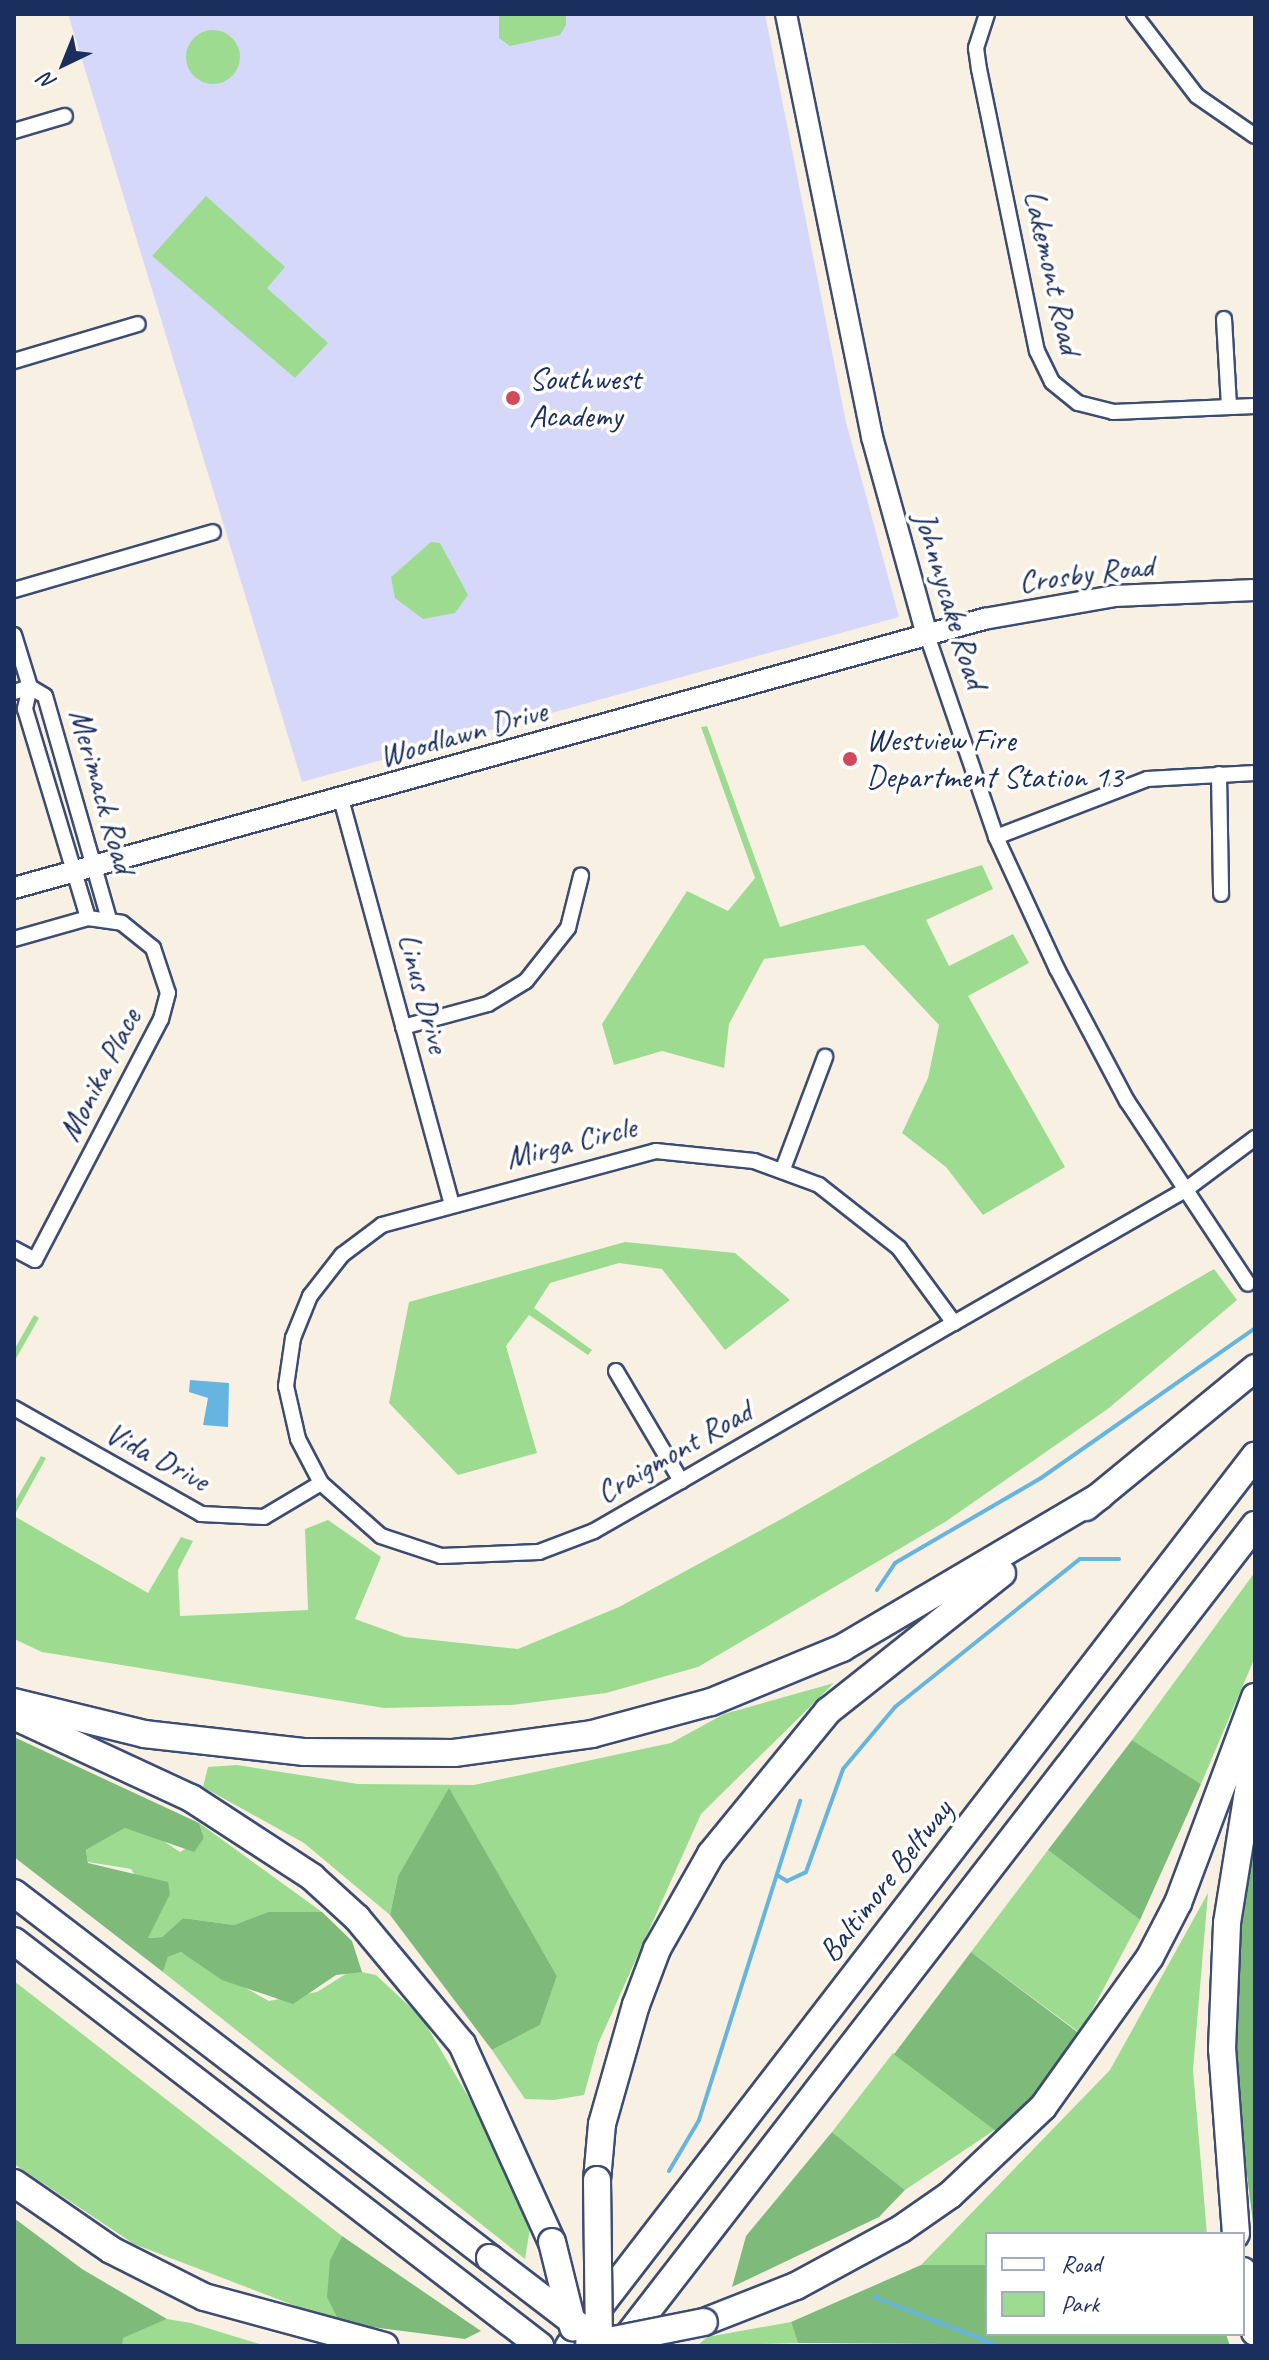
<!DOCTYPE html>
<html>
<head>
<meta charset="utf-8">
<style>
	body { margin:0 }
	#map { position:relative; width:1269px; height:2360px; overflow:hidden; background:#f8f1e3; font-family:Caveat,sans-serif }
	div>[style] { position:absolute }
	[style*='--x'] { left:calc(var(--x)*1px); top:calc(var(--y)*1px); width:calc(var(--w)*1px); rotate:calc(var(--a)*1deg) }
	.built>* { inset:0; background:#d6d8f9 }
	.green>* { inset:0; background:#9ddb90 }
	.round { border-radius:50% }
	.forest>* { inset:0; background:#7ebb7a; transform-origin:0 0 }
	.water>* { inset:0; background:#66b4e0 }
	.stream>* { height:4px; margin:-2px; padding:0 2px; transform-origin:2px; border-radius:2px; background:#66b4e0 }
	.roads { filter:drop-shadow(2px 0 #3c4c72) drop-shadow(-2px 0 #3c4c72) drop-shadow(0 2px #3c4c72) drop-shadow(0 -2px #3c4c72) }
	.street>* { height:14px; margin:-7px; padding:0 7px; transform-origin:7px; border-radius:7px; background:#fff }
	.secondary>* { height:20px; margin:-10px; padding:0 10px; transform-origin:10px; border-radius:10px; background:#fff }
	.highway>* { height:26px; margin:-13px; padding:0 13px; transform-origin:13px; border-radius:13px; background:#fff }
	.bridges { filter:drop-shadow(2px 0 #3c4c72) drop-shadow(-2px 0 #3c4c72) drop-shadow(0 2px #3c4c72) drop-shadow(0 -2px #3c4c72) }
	.highway-bridge>* { height:26px; margin:-13px; padding:0 13px; transform-origin:13px; border-radius:13px; background:#fff }
	.dots>* { width:22px; height:22px; translate:-50% -50%; box-sizing:border-box; border:4px solid #fff; border-radius:50% }
	span { translate:-50% -50%; white-space:nowrap; text-align:center; line-height:1.15; -webkit-text-stroke:7px #fff; paint-order:stroke }
	.street-label { font-size:32px; color:#1b2f5e }
	.poi-label { font-size:32px; color:#1b2f5e }
	.left { translate:0 -50%; text-align:left }
	.frame { position:absolute; inset:0; border:16px solid #1b2f5e; pointer-events:none }
	.legend { position:absolute; left:985px; top:2232px; width:260px; height:104px; box-sizing:border-box; background:#fff; border:2px solid #a4acbf; margin:0; padding:10px 14px; list-style:none; font-size:24px; color:#1b2f5e }
	.legend li { display:flex; align-items:center; gap:16px; height:40px }
	.legend b { width:40px; border:2px solid #a4acbf }
	.north { position:absolute; left:24px; top:24px; width:80px; height:80px; -webkit-text-stroke:6px #fff; paint-order:stroke; rotate:223deg; font-size:22px; font-weight:700; line-height:32px; text-align:center; color:#1b2f5e }
	.north::after { content:''; display:block; margin:auto; width:28px; height:36px; background:#1b2f5e; clip-path:polygon(50% 0,100% 100%,50% 72%,0 100%) }
</style>
</head>
<body>
<div id="map">
	<div class="built">
		<i style="clip-path:polygon(68px 14px,765px 14px,846px 422px,899px 617px,302px 782px)"></i>
	</div>
	<div class="green">
		<i style="clip-path:polygon(499px 14px,566px 14px,566px 25px,560px 35px,510px 46px,499px 38px)"></i>
		<i class="round" style="left:186px;top:30px;width:54px;height:54px"></i>
		<i style="clip-path:polygon(206px 196px,285px 267px,267px 288px,328px 343px,295px 378px,152px 256px)"></i>
		<i style="clip-path:polygon(431px 542px,440px 543px,468px 595px,455px 613px,423px 619px,395px 598px,391px 577px)"></i>
		<i style="clip-path:polygon(707px 726px,780px 927px,982px 865px,993px 889px,926px 920px,949px 966px,1013px 934px,1029px 963px,968px 996px,1065px 1167px,983px 1215px,946px 1167px,902px 1133px,928px 1078px,939px 1025px,864px 945px,764px 959px,729px 1024px,724px 1068px,662px 1051px,614px 1065px,602px 1024px,687px 891px,728px 911px,755px 878px,701px 727px)"></i>
		<i style="clip-path:polygon(625px 1242px,735px 1253px,790px 1300px,725px 1350px,662px 1269px,619px 1263px,550px 1283px,534px 1308px,592px 1350px,588px 1355px,529px 1315px,506px 1346px,537px 1453px,458px 1475px,389px 1403px,409px 1302px)"></i>
		<i style="clip-path:polygon(1214px 1269px,1237px 1300px,1109px 1408px,945px 1522px,698px 1667px,606px 1693px,512px 1705px,384px 1708px,42px 1652px,14px 1639px,14px 1503px,41px 1456px,46px 1458px,14px 1516px,148px 1593px,181px 1537px,193px 1541px,178px 1570px,180px 1616px,308px 1610px,305px 1529px,328px 1520px,381px 1557px,355px 1619px,405px 1637px,518px 1649px,619px 1607px,787px 1516px)"></i>
		<i style="clip-path:polygon(34px 1315px,39px 1318px,14px 1362px,14px 1350px)"></i>
		<i style="clip-path:polygon(1255px 1572px,1255px 1657px,1201px 1784px,1132px 1740px)"></i>
		<i style="clip-path:polygon(834px 1683px,701px 1814px,598px 2044px,584px 2095px,554px 2100px,525px 2099px,492px 2050px,540px 2025px,557px 1976px,449px 1789px,398px 1876px,390px 1915px,304px 1843px,203px 1787px,208px 1767px,237px 1765px,358px 1784px,474px 1785px,671px 1743px,724px 1714px)"></i>
		<i style="clip-path:polygon(199px 1823px,322px 1912px,268px 1912px,234px 1925px,183px 1918px,162px 1937px,148px 1938px,159px 1913px,131px 1869px,88px 1862px,86px 1850px,125px 1828px,151px 1833px,180px 1852px,204px 1838px)"></i>
		<i style="clip-path:polygon(1048px 1850px,1140px 1920px,1080px 2033px,971px 1952px)"></i>
		<i style="clip-path:polygon(1208px 1893px,1193px 2070px,1207px 2234px,987px 2234px,987px 2265px,921px 2265px,1110px 2070px)"></i>
		<i style="clip-path:polygon(181px 1952px,269px 2001px,317px 1992px,352px 1970px,376px 1975px,422px 2018px,492px 2137px,530px 2228px,525px 2259px,163px 1972px,168px 1957px)"></i>
		<i style="clip-path:polygon(14px 1981px,342px 2236px,330px 2260px,340px 2323px,134px 2244px,14px 2164px)"></i>
		<i style="clip-path:polygon(893px 2053px,999px 2127px,905px 2190px,832px 2132px)"></i>
		<i style="clip-path:polygon(167px 2319px,191px 2323px,266px 2346px,122px 2346px,122px 2338px)"></i>
		<i style="clip-path:polygon(791px 2322px,798px 2343px,697px 2346px,707px 2337px)"></i>
	</div>
	<div class="forest">
		<i style="clip-path:polygon(14px 1737px,199px 1823px,204px 1838px,194px 1852px,125px 1828px,86px 1850px,88px 1863px,168px 1882px,170px 1894px,148px 1938px,162px 1937px,183px 1918px,234px 1925px,268px 1912px,322px 1912px,352px 1941px,362px 1972px,336px 1975px,293px 2004px,222px 1980px,181px 1952px,168px 1957px,163px 1972px,14px 1857px)"></i>
		<i style="clip-path:polygon(1132px 1740px,1201px 1784px,1140px 1920px,1048px 1850px)"></i>
		<i style="clip-path:polygon(449px 1788px,557px 1976px,540px 2025px,492px 2050px,390px 1915px,398px 1876px)"></i>
		<i style="clip-path:polygon(1255px 1826px,1255px 2239px,1235px 2080px,1236px 1965px)"></i>
		<i style="left:971px;top:1952px;width:136px;height:128px;rotate:37deg"></i>
		<i style="clip-path:polygon(832px 2132px,905px 2190px,879px 2217px,732px 2287px,746px 2236px)"></i>
		<i style="clip-path:polygon(14px 2218px,82px 2269px,167px 2319px,123px 2338px,122px 2346px,14px 2346px)"></i>
		<i style="clip-path:polygon(342px 2236px,481px 2331px,465px 2339px,340px 2323px,327px 2297px,330px 2260px)"></i>
		<i style="clip-path:polygon(921px 2265px,987px 2265px,987px 2334px,1226px 2334px,1230px 2346px,798px 2343px,791px 2322px)"></i>
	</div>
	<div class="water">
		<i style="clip-path:polygon(190px 1380px,229px 1383px,228px 1427px,203px 1425px,208px 1398px,189px 1392px)"></i>
	</div>
	<div class="stream">
		<i style="--x:877;--y:1590;--w:32;--a:-56"></i>
		<i style="--x:895;--y:1563;--w:169;--a:-30.2"></i>
		<i style="--x:1041;--y:1478;--w:261;--a:-35"></i>
		<i style="--x:777;--y:1875;--w:12;--a:31"></i>
		<i style="--x:787;--y:1881;--w:21;--a:-25"></i>
		<i style="--x:806;--y:1872;--w:109;--a:-70.2"></i>
		<i style="--x:843;--y:1769;--w:81;--a:-50"></i>
		<i style="--x:895;--y:1707;--w:237;--a:-38.7"></i>
		<i style="--x:1080;--y:1559;--w:39;--a:0"></i>
		<i style="--x:669;--y:2171;--w:59;--a:-59.5"></i>
		<i style="--x:699;--y:2120;--w:335;--a:-72.4"></i>
		<i style="--x:874;--y:2297;--w:135;--a:21.3"></i>
	</div>
	<div class="roads">
		<div class="street">
			<i style="--x:987;--y:14;--w:36;--a:108"></i>
			<i style="--x:976;--y:48;--w:21;--a:82"></i>
			<i style="--x:979;--y:69;--w:288;--a:78.4"></i>
			<i style="--x:1037;--y:351;--w:34;--a:64"></i>
			<i style="--x:1052;--y:382;--w:33;--a:39"></i>
			<i style="--x:1078;--y:403;--w:36;--a:14"></i>
			<i style="--x:1113;--y:412;--w:142;--a:-2.4"></i>
			<i style="--x:1134;--y:14;--w:103;--a:52.5"></i>
			<i style="--x:1197;--y:96;--w:70;--a:34.6"></i>
			<i style="--x:14;--y:131;--w:53;--a:-16.4"></i>
			<i style="--x:1224;--y:319;--w:88;--a:86.7"></i>
			<i style="--x:14;--y:361;--w:129;--a:-16.6"></i>
			<i style="--x:14;--y:590;--w:207;--a:-16.2"></i>
			<i style="--x:14;--y:635;--w:54;--a:72.9"></i>
			<i style="--x:30;--y:687;--w:23;--a:103"></i>
			<i style="--x:25;--y:709;--w:218;--a:73.2"></i>
			<i style="--x:927;--y:635;--w:213;--a:71.1"></i>
			<i style="--x:996;--y:837;--w:145;--a:65.2"></i>
			<i style="--x:1057;--y:969;--w:149;--a:62.1"></i>
			<i style="--x:1127;--y:1101;--w:219;--a:56.5"></i>
			<i style="--x:30;--y:687;--w:17;--a:31"></i>
			<i style="--x:45;--y:696;--w:232;--a:74"></i>
			<i style="--x:14;--y:692;--w:17;--a:-17"></i>
			<i style="--x:1219;--y:774;--w:120;--a:89"></i>
			<i style="--x:341;--y:799;--w:418;--a:74.7"></i>
			<i style="--x:996;--y:837;--w:162;--a:-21"></i>
			<i style="--x:1147;--y:779;--w:108;--a:-3.2"></i>
			<i style="--x:14;--y:939;--w:77;--a:-15.8"></i>
			<i style="--x:88;--y:918;--w:34;--a:8"></i>
			<i style="--x:122;--y:923;--w:40;--a:39"></i>
			<i style="--x:153;--y:948;--w:47;--a:71.6"></i>
			<i style="--x:168;--y:993;--w:27;--a:105"></i>
			<i style="--x:161;--y:1019;--w:272;--a:117.6"></i>
			<i style="--x:35;--y:1260;--w:24;--a:-152"></i>
			<i style="--x:403;--y:1027;--w:88;--a:-15.1"></i>
			<i style="--x:488;--y:1004;--w:44;--a:-31.2"></i>
			<i style="--x:526;--y:981;--w:68;--a:-51.6"></i>
			<i style="--x:568;--y:928;--w:54;--a:-76"></i>
			<i style="--x:783;--y:1169;--w:120;--a:-69.4"></i>
			<i style="--x:954;--y:1323;--w:93;--a:-126.3"></i>
			<i style="--x:899;--y:1248;--w:102;--a:-141.8"></i>
			<i style="--x:819;--y:1185;--w:69;--a:-159.7"></i>
			<i style="--x:754;--y:1161;--w:99;--a:-174.2"></i>
			<i style="--x:656;--y:1151;--w:284;--a:164.9"></i>
			<i style="--x:382;--y:1225;--w:50;--a:143.1"></i>
			<i style="--x:342;--y:1255;--w:52;--a:128"></i>
			<i style="--x:310;--y:1296;--w:45;--a:112"></i>
			<i style="--x:293;--y:1338;--w:49;--a:98.3"></i>
			<i style="--x:286;--y:1386;--w:54;--a:77.2"></i>
			<i style="--x:298;--y:1439;--w:50;--a:62.4"></i>
			<i style="--x:321;--y:1483;--w:80;--a:41.5"></i>
			<i style="--x:381;--y:1536;--w:63;--a:18.4"></i>
			<i style="--x:441;--y:1556;--w:98;--a:-2.3"></i>
			<i style="--x:539;--y:1552;--w:59;--a:-20.9"></i>
			<i style="--x:594;--y:1531;--w:100;--a:-29.9"></i>
			<i style="--x:681;--y:1481;--w:315;--a:-30.1"></i>
			<i style="--x:954;--y:1323;--w:265;--a:-29.9"></i>
			<i style="--x:1184;--y:1191;--w:89;--a:-36.7"></i>
			<i style="--x:616;--y:1371;--w:128;--a:59.4"></i>
			<i style="--x:14;--y:1408;--w:215;--a:29.5"></i>
			<i style="--x:201;--y:1514;--w:63;--a:2.7"></i>
			<i style="--x:264;--y:1517;--w:66;--a:-30.8"></i>
		</div>
		<div class="secondary">
			<i style="--x:786;--y:14;--w:432;--a:78.5"></i>
			<i style="--x:872;--y:437;--w:205;--a:74.5"></i>
			<i style="--x:14;--y:888;--w:1007;--a:-15.5"></i>
			<i style="--x:984;--y:619;--w:132;--a:-10"></i>
			<i style="--x:1114;--y:596;--w:141;--a:-2.4"></i>
		</div>
		<div class="highway">
			<i style="--x:1086;--y:1507;--w:219;--a:-39.4"></i>
			<i style="--x:14;--y:1702;--w:134;--a:13.8"></i>
			<i style="--x:144;--y:1734;--w:162;--a:6.4"></i>
			<i style="--x:305;--y:1752;--w:149;--a:0.4"></i>
			<i style="--x:454;--y:1753;--w:139;--a:-7.8"></i>
			<i style="--x:592;--y:1734;--w:123;--a:-15.1"></i>
			<i style="--x:711;--y:1702;--w:142;--a:-22.4"></i>
			<i style="--x:842;--y:1648;--w:299;--a:-30.5"></i>
			<i style="--x:14;--y:1716;--w:195;--a:24.9"></i>
			<i style="--x:191;--y:1798;--w:145;--a:33.1"></i>
			<i style="--x:312;--y:1877;--w:61;--a:42.3"></i>
			<i style="--x:357;--y:1918;--w:164;--a:50.2"></i>
			<i style="--x:462;--y:2044;--w:217;--a:65.6"></i>
			<i style="--x:14;--y:1893;--w:600;--a:37.48"></i>
			<i style="--x:14;--y:1941;--w:664;--a:37.59"></i>
			<i style="--x:597;--y:2180;--w:56;--a:-84.9"></i>
			<i style="--x:602;--y:2124;--w:124;--a:-74.1"></i>
			<i style="--x:636;--y:2005;--w:60;--a:-69.4"></i>
			<i style="--x:657;--y:1949;--w:109;--a:-60.4"></i>
			<i style="--x:711;--y:1854;--w:185;--a:-50.7"></i>
			<i style="--x:828;--y:1711;--w:222;--a:-38.4"></i>
			<i style="--x:14;--y:2183;--w:118;--a:34.6"></i>
			<i style="--x:111;--y:2250;--w:104;--a:26.8"></i>
			<i style="--x:204;--y:2297;--w:187;--a:15.2"></i>
			<i style="--x:1236;--y:2234;--w:186;--a:-94.3"></i>
			<i style="--x:1222;--y:2049;--w:126;--a:-87.7"></i>
			<i style="--x:1227;--y:1923;--w:177;--a:-80.9"></i>
			<i style="--x:1243;--y:2271;--w:62;--a:78.9"></i>
			<i style="--x:704;--y:2322;--w:99;--a:-21.4"></i>
			<i style="--x:796;--y:2286;--w:119;--a:-28.5"></i>
			<i style="--x:901;--y:2229;--w:60;--a:-34.8"></i>
			<i style="--x:950;--y:2195;--w:128;--a:-43.4"></i>
			<i style="--x:1043;--y:2107;--w:184;--a:-54.5"></i>
			<i style="--x:1150;--y:1957;--w:61;--a:-62.6"></i>
			<i style="--x:1178;--y:1903;--w:220;--a:-69.5"></i>
			<i style="--x:569;--y:2346;--w:1124;--a:-52.38"></i>
			<i style="--x:620;--y:2346;--w:1038;--a:-52.28"></i>
		</div>
	</div>
	<div class="bridges">
		<div class="highway-bridge">
			<i style="--x:597;--y:2180;--w:166;--a:89.3"></i>
			<i style="--x:552;--y:2242;--w:88;--a:76.1"></i>
			<i style="--x:490;--y:2258;--w:145;--a:37.4"></i>
			<i style="--x:589;--y:2345;--w:117;--a:-11.3"></i>
		</div>
	</div>
	<div class="dots">
		<i style="left:513px;top:398px;background:#d1495b"></i>
		<i style="left:850px;top:759px;background:#d1495b"></i>
	</div>
	<div class="street-label">
		<span style="left:1052px;top:272px;rotate:77deg">Lakemont Road</span>
		<span style="left:1086px;top:574px;rotate:-7deg">Crosby Road</span>
		<span style="left:950px;top:600px;rotate:73deg">Johnnycake Road</span>
		<span style="left:463px;top:734px;rotate:-16deg">Woodlawn Drive</span>
		<span style="left:102px;top:791px;rotate:74deg">Merimack Road</span>
		<span style="left:423px;top:993px;rotate:75deg">Linus Drive</span>
		<span style="left:100px;top:1075px;rotate:-63deg">Monika Place</span>
		<span style="left:571px;top:1143px;rotate:-14deg">Mirga Circle</span>
		<span style="left:674px;top:1452px;rotate:-30deg">Craigmont Road</span>
		<span style="left:157px;top:1457px;rotate:28deg">Vida Drive</span>
		<span style="left:886px;top:1881px;rotate:-52deg">Baltimore Beltway</span>
	</div>
	<div class="poi-label">
		<span class="left" style="left:529px;top:398px">Southwest<br>Academy</span>
		<span class="left" style="left:866px;top:759px">Westview Fire<br>Department Station 13</span>
	</div>
	<div class="frame"></div>
	<ul class="legend">
	<li><b style="height:10px;background:#fff"></b>Road</li>
	<li><b style="height:22px;background:#9ddb90"></b>Park</li>
	</ul>
	<div class="north">N</div>
</div>
</body>
</html>
